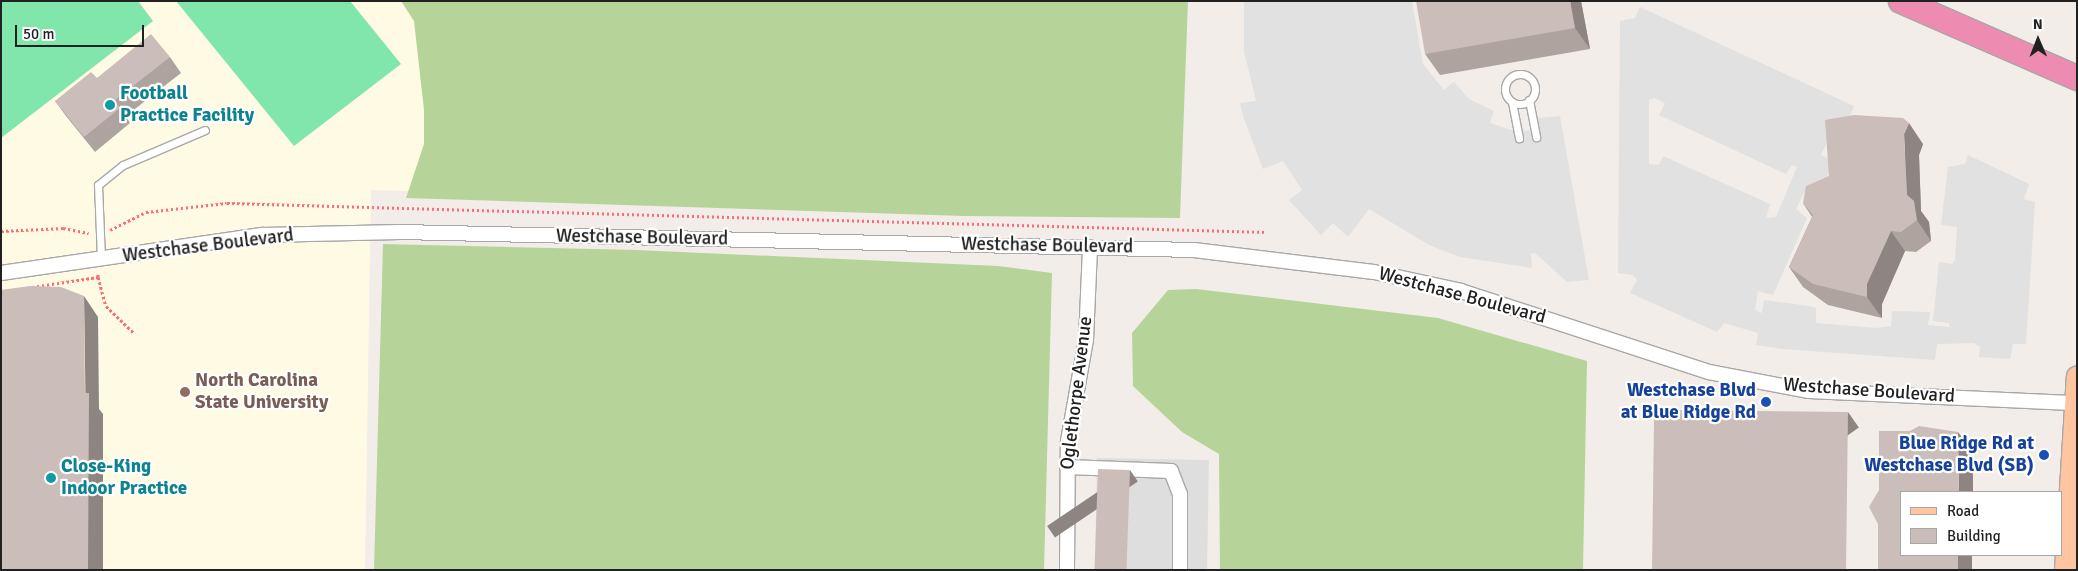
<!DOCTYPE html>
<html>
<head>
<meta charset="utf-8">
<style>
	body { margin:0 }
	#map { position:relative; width:2078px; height:571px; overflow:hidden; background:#f2ede8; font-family:Signika,sans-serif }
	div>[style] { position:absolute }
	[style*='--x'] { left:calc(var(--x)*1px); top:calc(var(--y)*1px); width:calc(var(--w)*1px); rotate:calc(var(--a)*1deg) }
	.residential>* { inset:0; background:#dfdedf; transform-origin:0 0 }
	.education>* { inset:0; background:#fffae4 }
	.forest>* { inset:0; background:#b6d49a }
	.pitch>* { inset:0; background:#81e6ac }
	.parking>* { inset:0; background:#e1e1e1 }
	.path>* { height:3px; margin-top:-1.5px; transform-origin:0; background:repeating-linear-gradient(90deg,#ff6c78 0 2.5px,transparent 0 5px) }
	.roads { filter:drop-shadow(1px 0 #a8a8a8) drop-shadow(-1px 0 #a8a8a8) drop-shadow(0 1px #a8a8a8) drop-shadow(0 -1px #a8a8a8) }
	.lane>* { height:7px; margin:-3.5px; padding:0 3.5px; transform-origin:3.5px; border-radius:3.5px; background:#fff }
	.lane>.ring { margin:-3.5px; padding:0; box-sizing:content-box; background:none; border:7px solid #fff; border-radius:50% }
	.street>* { height:14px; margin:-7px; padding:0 7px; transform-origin:7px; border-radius:7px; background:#fff }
	.primary>* { height:21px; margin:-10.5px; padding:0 10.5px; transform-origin:10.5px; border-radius:10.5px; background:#ffc4a0 }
	.highway>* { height:24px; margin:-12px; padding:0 12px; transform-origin:12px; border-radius:12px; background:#ee8bb0 }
	.wall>* { inset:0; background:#afa3a0 }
	.shaded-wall>* { inset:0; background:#8e8582; transform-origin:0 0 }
	.building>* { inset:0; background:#cbbeba; transform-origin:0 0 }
	.dots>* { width:14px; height:14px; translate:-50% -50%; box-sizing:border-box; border:2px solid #fff; border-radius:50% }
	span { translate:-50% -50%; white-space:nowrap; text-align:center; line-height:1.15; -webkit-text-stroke:4.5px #fff; paint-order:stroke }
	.culture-label { font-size:19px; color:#0d838f; font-weight:700 }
	.left { translate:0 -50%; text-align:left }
	.street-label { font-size:19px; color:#212121 }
	.education-label { font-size:19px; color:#785e54; font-weight:700 }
	.transit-label { font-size:19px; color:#164399; font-weight:700 }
	.right { translate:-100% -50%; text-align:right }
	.frame { position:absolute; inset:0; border:2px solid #212121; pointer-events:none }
	.legend { position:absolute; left:1900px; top:491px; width:162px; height:65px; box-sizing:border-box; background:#fff; border:1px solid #a6a6a6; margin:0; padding:6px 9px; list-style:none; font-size:15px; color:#212121 }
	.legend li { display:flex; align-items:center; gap:10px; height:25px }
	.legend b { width:25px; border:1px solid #a6a6a6 }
	.north { position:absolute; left:2013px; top:15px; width:50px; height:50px; -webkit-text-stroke:4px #fff; paint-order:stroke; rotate:359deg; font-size:14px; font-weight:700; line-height:20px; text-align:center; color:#212121 }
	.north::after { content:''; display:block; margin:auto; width:18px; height:22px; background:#212121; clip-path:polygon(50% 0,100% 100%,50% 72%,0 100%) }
	.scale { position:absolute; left:15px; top:25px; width:129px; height:22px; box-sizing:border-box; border:2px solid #212121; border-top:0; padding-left:6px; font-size:15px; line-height:18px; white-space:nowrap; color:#212121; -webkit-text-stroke:4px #fff; paint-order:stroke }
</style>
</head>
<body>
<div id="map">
	<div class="residential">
		<i style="left:1097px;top:458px;width:112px;height:112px;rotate:1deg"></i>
	</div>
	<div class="education">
		<i style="clip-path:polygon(1px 1px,1178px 1px,1175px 214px,371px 190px,365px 570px,1px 570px)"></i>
	</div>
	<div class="forest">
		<i style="clip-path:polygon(401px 1px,1188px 1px,1180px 218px,964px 216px,406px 198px,424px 144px,424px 110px,414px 21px)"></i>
		<i style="clip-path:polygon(383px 244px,636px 250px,998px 266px,1052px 273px,1044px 570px,374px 570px)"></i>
		<i style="clip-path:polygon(1196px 289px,1438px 318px,1587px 361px,1583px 570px,1220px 570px,1219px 454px,1182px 432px,1133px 386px,1132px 333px,1168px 290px)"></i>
	</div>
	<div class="pitch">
		<i style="clip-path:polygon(1px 1px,138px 1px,153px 21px,1px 138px)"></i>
		<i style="clip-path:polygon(176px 1px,350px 1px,401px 64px,294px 146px)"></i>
	</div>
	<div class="parking">
		<i style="clip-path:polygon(1244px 1px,1412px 1px,1423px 64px,1444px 90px,1454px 82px,1469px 99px,1494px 111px,1490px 123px,1511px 130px,1532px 131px,1539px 118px,1560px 116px,1589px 280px,1567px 282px,1535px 253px,1531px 254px,1532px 268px,1460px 257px,1429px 245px,1369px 209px,1348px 237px,1333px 223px,1321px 235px,1289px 200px,1302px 190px,1283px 161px,1263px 169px,1244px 119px,1240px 103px,1256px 101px,1244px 51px)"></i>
		<i style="clip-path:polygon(evenodd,1640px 7px,1854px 106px,1842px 134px,1828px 140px,1821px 155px,1834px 161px,1819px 196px,1804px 193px,1796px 209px,1807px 218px,1773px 295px,1758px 291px,1755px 310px,1762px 313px,1764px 300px,1809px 306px,1816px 308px,1816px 323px,1877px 328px,1891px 326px,1892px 311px,1930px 312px,1928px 325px,1949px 327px,1949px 323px,1933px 321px,1939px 262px,1952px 264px,1955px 260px,1957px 227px,1941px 225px,1948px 167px,1965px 164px,1968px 155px,2029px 184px,2024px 199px,2035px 202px,2026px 344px,2013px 344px,2010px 359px,1979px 357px,1980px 347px,1974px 343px,1937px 344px,1935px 360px,1783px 349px,1756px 345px,1758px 333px,1724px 323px,1717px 332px,1630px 293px,1637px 280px,1633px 275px,1618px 273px,1620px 21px,1635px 18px,1640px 7px,1654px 98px,1665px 103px,1659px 115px,1786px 174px,1792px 165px,1797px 167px,1776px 217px,1766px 218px,1770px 204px,1663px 156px,1659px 165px,1649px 164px,1649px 100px,1654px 98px)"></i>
	</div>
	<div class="path">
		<i style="--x:110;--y:230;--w:40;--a:-26.6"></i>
		<i style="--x:146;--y:212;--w:81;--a:-6.3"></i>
		<i style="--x:227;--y:203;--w:1040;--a:1.6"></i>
		<i style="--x:1;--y:231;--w:62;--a:-2.8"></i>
		<i style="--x:63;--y:228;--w:26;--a:11"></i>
		<i style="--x:98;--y:277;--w:30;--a:75"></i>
		<i style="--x:106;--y:306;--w:39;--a:44"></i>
		<i style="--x:32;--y:287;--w:67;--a:-8.6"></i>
		<i style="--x:98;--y:277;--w:4;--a:-90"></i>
	</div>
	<div class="roads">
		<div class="lane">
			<i class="ring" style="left:1505px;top:74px;width:23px;height:23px"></i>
			<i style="--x:1529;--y:100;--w:38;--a:79"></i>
			<i style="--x:1512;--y:102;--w:37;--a:79"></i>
			<i style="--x:101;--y:259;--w:74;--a:-92.3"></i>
			<i style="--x:98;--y:185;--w:32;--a:-39"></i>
			<i style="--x:123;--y:165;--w:89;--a:-23.1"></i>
		</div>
		<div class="street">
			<i style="--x:1;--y:273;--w:265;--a:-8.3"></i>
			<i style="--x:263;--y:235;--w:137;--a:-1.3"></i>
			<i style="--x:400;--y:232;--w:794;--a:1.3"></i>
			<i style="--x:1194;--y:250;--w:181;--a:7"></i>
			<i style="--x:1374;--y:272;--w:89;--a:12.3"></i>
			<i style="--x:1461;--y:291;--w:261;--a:18.1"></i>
			<i style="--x:1709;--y:372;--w:102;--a:10.8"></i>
			<i style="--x:1809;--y:391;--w:268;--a:2.6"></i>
			<i style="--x:1067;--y:467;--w:104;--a:2.2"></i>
			<i style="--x:1171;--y:471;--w:25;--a:69"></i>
			<i style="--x:1180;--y:494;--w:76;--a:90"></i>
			<i style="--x:1067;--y:570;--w:129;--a:-89.6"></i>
			<i style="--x:1068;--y:441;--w:103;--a:-79.9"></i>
			<i style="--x:1086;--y:340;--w:93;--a:-87.5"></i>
		</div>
		<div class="primary">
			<i style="--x:2065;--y:570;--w:194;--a:-86.5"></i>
		</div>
		<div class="highway">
			<i style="--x:1901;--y:1;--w:192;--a:23.6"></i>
		</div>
	</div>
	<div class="wall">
		<i style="clip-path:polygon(1581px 1px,1590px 49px,1440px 75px,1425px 54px)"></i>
		<i style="clip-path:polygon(170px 57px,181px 73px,126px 116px,130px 123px,95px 152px,66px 116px,55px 101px,97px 78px)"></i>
		<i style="clip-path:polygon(1923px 144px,1919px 155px,1921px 211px,1929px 222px,1931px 241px,1916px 252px,1905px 251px,1882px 304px,1882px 318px,1828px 305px,1803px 287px,1789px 267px,1812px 217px,1803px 203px)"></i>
	</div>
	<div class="shaded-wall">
		<i style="clip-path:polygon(1570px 1px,1581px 1px,1590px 49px,1575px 28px)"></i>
		<i style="clip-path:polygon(1909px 123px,1923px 144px,1919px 155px,1921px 211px,1929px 222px,1931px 241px,1917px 220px,1907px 195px,1904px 134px)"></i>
		<i style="clip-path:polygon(1891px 231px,1905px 251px,1882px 304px,1882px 318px,1867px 297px,1867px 284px)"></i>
		<i style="clip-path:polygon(84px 296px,98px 317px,99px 409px,103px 414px,103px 570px,88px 570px)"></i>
		<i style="left:1848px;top:412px;width:19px;height:158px;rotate:55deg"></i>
		<i style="clip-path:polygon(1958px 432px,1973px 452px,1973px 492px,1960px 492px,1959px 491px)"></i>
		<i style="left:1130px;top:470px;width:14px;height:100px;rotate:56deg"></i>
		<i style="left:1958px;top:555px;width:14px;height:15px"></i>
	</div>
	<div class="building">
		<i style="clip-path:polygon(1416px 1px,1570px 1px,1575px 28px,1425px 54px)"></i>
		<i style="clip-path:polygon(151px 34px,170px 57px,114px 101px,120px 108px,84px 137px,55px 101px,91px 72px,97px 78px)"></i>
		<i style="clip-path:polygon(1854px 115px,1903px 118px,1909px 123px,1904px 134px,1907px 195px,1914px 201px,1917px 220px,1901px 232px,1891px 231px,1867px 284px,1867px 297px,1813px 284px,1789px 267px,1813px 215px,1803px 203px,1806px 186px,1829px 176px,1825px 120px)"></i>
		<i style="clip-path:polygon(30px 286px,61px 287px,84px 296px,85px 393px,89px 393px,88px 570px,1px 570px,1px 290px)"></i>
		<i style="clip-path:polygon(1668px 410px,1848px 412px,1846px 570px,1652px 570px,1654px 419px,1668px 419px)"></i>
		<i style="clip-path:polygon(1919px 426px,1958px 432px,1959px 491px,1960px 492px,1902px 492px,1902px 555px,1958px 555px,1958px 570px,1878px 570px,1878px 524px,1869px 507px,1879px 490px,1879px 431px,1910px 431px)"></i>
		<i style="left:1098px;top:469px;width:32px;height:101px;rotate:2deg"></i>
	</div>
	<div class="dots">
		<i style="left:110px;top:105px;background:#0f9aa8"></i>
		<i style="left:185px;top:392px;background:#8d6e63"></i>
		<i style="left:1766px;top:402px;background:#1a4fb4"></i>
		<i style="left:2044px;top:455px;background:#1a4fb4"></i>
		<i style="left:51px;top:478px;background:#0f9aa8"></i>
	</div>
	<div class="culture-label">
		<span class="left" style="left:120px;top:105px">Football<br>Practice Facility</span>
		<span class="left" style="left:61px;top:478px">Close-King<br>Indoor Practice</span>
	</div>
	<div class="street-label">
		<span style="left:642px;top:238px;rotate:1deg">Westchase Boulevard</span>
		<span style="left:208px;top:246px;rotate:-7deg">Westchase Boulevard</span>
		<span style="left:1047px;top:246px;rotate:1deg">Westchase Boulevard</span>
		<span style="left:1462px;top:296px;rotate:15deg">Westchase Boulevard</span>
		<span style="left:1869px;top:391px;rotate:4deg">Westchase Boulevard</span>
		<span style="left:1077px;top:393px;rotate:-83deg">Oglethorpe Avenue</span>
	</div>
	<div class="education-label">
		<span class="left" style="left:195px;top:392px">North Carolina<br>State University</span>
	</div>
	<div class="transit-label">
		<span class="right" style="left:1756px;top:402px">Westchase Blvd<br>at Blue Ridge Rd</span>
		<span class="right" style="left:2034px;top:455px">Blue Ridge Rd at<br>Westchase Blvd (SB)</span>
	</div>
	<div class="frame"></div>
	<ul class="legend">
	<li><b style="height:6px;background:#ffc4a0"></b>Road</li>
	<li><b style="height:14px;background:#cbbeba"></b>Building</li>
	</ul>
	<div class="north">N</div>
	<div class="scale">50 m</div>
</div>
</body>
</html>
